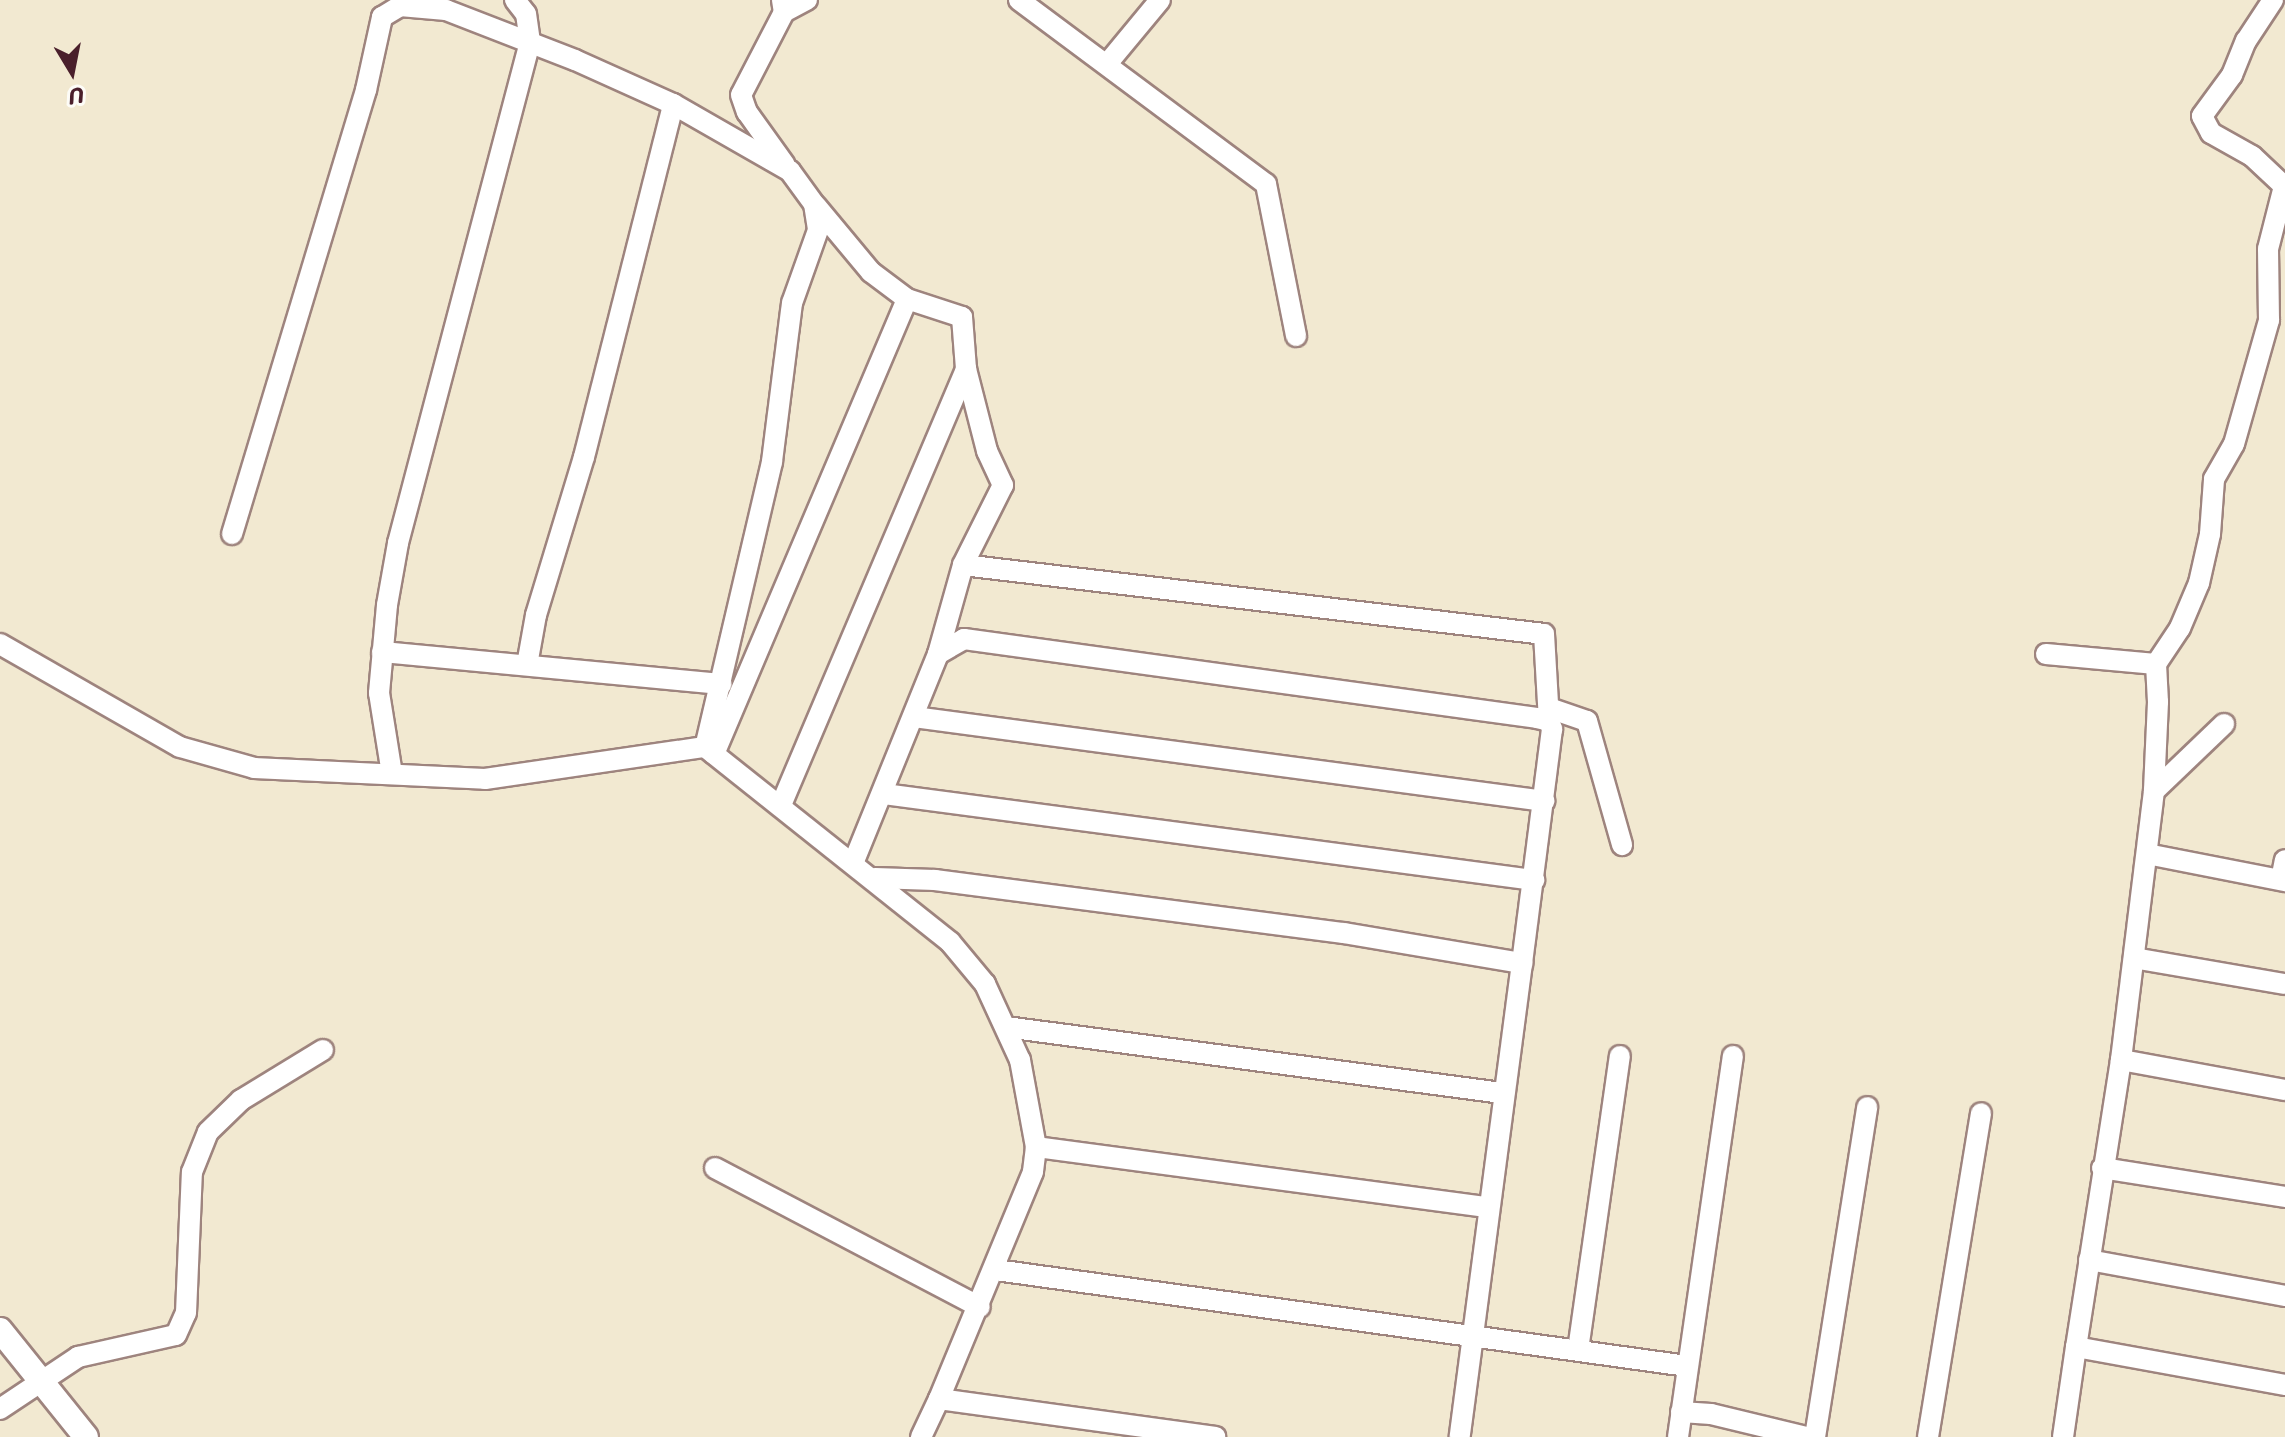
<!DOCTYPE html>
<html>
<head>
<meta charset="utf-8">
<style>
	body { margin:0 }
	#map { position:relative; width:2285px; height:1437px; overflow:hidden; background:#f2e9d1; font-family:Sriracha,sans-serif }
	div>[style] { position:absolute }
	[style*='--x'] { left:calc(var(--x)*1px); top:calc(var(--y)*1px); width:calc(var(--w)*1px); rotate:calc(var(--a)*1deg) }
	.roads { filter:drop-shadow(2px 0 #9e847e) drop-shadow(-2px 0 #9e847e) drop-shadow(0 2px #9e847e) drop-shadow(0 -2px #9e847e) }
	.minor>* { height:20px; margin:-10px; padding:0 10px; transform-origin:10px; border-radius:10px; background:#fff }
	.tertiary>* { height:24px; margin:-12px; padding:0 12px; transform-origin:12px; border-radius:12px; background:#fff }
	span { translate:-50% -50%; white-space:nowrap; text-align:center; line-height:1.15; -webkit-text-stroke:7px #fdfcf7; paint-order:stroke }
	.north { position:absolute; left:32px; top:32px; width:80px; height:80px; -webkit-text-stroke:6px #fdfcf7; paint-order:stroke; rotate:170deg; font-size:22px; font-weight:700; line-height:32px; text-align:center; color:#4a1f2b }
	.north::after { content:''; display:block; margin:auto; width:28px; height:36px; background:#4a1f2b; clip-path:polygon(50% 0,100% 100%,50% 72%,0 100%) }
</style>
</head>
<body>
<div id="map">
	<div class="roads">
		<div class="minor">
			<i style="--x:782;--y:0;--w:12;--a:81"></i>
			<i style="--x:784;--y:12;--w:93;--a:117.4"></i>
			<i style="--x:741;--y:95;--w:18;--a:71"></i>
			<i style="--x:747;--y:112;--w:65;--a:54.4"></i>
			<i style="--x:1019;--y:0;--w:308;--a:36.7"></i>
			<i style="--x:1266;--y:184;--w:155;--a:78.8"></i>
			<i style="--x:784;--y:12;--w:26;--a:-28"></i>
			<i style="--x:1107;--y:64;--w:83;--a:-50.4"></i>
			<i style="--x:816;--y:206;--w:86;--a:50.2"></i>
			<i style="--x:871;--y:272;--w:45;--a:36.9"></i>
			<i style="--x:907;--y:299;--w:58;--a:18.1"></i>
			<i style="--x:962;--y:317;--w:52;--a:85.6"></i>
			<i style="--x:966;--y:369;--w:85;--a:75.6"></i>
			<i style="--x:987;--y:451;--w:38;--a:65"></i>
			<i style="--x:1003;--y:485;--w:89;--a:116.6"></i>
			<i style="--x:232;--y:534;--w:464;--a:-73.2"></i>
			<i style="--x:366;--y:90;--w:75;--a:-77.6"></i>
			<i style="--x:382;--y:17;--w:21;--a:-31"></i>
			<i style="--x:400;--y:6;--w:46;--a:5"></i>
			<i style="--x:446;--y:10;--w:138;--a:21.2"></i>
			<i style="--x:575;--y:60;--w:107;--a:24.2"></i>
			<i style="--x:673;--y:104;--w:135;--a:29.8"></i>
			<i style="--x:790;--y:171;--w:41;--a:54"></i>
			<i style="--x:814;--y:204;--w:26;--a:81"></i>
			<i style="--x:818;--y:230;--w:77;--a:109.6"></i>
			<i style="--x:792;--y:303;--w:160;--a:97.2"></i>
			<i style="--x:772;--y:462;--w:293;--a:103.2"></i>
			<i style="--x:0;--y:644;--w:207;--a:29.8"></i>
			<i style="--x:180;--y:747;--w:77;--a:15.8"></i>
			<i style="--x:254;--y:768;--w:231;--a:2.7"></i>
			<i style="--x:485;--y:779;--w:222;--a:-8.3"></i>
			<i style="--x:705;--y:747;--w:313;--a:38.5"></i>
			<i style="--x:950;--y:942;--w:55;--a:50.2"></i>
			<i style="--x:985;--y:984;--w:84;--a:65.3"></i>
			<i style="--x:1020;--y:1060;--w:88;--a:79.6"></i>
			<i style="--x:1036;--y:1147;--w:25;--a:97"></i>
			<i style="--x:1033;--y:1172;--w:246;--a:112.5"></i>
			<i style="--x:939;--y:1399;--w:279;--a:7.8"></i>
			<i style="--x:382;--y:652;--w:341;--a:5.4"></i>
			<i style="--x:938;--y:654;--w:92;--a:-74.3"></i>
			<i style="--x:963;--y:565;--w:585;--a:6.77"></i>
			<i style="--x:1544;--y:634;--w:87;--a:86.7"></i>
			<i style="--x:2046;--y:654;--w:110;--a:5.2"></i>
			<i style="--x:2156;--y:664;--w:38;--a:87"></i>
			<i style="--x:2158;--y:702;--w:89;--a:92.6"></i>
			<i style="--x:2154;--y:791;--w:271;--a:97"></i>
			<i style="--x:2121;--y:1060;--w:291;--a:98.9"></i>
			<i style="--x:2156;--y:664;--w:43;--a:-56.3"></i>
			<i style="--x:2180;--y:628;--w:49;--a:-67.1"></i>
			<i style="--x:2199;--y:583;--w:50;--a:-77.3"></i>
			<i style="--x:2210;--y:534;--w:55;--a:-85.8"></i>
			<i style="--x:2214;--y:479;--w:40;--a:-60.3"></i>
			<i style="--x:2234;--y:444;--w:129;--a:-74.2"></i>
			<i style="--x:2269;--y:320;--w:71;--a:-90.8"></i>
			<i style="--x:2268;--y:249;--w:65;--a:-75.7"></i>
			<i style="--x:2284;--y:186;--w:44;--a:-136.8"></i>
			<i style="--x:2252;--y:156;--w:47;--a:-150.7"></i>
			<i style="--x:2211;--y:133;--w:19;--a:-118"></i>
			<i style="--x:2202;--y:116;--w:51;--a:-53.8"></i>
			<i style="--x:2232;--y:75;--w:37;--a:-68"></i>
			<i style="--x:2246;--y:41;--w:49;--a:-56.6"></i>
			<i style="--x:527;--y:665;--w:51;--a:-79.8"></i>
			<i style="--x:536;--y:615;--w:165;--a:-73.1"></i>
			<i style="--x:584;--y:457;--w:364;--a:-75.8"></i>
			<i style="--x:1549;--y:708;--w:40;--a:18.9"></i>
			<i style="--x:1587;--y:721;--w:129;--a:74.2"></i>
			<i style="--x:914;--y:717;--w:636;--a:7.59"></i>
			<i style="--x:714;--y:754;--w:494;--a:-67"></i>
			<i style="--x:392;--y:774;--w:82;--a:-99.1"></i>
			<i style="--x:379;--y:693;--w:88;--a:-84.8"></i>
			<i style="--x:387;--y:605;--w:63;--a:-79.9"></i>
			<i style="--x:398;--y:543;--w:518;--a:-75.24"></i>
			<i style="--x:530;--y:42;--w:28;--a:-98"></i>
			<i style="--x:526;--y:14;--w:18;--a:-128"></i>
			<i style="--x:2154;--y:791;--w:97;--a:-43.7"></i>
			<i style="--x:884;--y:794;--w:656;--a:7.54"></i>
			<i style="--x:781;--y:805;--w:474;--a:-67"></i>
			<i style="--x:2147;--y:854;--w:141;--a:11.1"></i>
			<i style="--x:854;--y:861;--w:223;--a:-67.9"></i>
			<i style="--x:938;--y:654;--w:30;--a:-30"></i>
			<i style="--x:964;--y:639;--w:578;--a:7.85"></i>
			<i style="--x:1537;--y:718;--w:12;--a:14"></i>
			<i style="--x:1549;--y:721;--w:9;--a:69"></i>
			<i style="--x:1552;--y:729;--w:236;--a:97.3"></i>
			<i style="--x:875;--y:878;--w:60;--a:1.9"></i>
			<i style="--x:935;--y:880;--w:412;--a:7.4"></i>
			<i style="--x:1344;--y:933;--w:181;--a:9.6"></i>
			<i style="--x:1522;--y:963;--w:478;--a:97.5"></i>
			<i style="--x:2281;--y:880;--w:20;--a:-79"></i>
			<i style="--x:2134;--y:958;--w:153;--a:9.8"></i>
			<i style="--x:1006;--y:1027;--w:500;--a:7.58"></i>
			<i style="--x:2121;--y:1060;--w:167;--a:10.4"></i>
			<i style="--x:1036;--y:1147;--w:456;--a:7.6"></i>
			<i style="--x:715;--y:1168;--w:299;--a:27.7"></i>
			<i style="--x:2102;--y:1168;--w:185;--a:9"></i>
			<i style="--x:2089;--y:1260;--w:199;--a:10.4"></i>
			<i style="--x:996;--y:1270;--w:698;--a:7.91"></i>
			<i style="--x:1578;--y:1350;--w:297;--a:-81.9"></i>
			<i style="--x:0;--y:1409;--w:94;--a:-33.7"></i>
			<i style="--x:78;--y:1357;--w:100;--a:-12.7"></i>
			<i style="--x:176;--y:1335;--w:24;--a:-66"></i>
			<i style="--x:186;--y:1313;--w:141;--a:-87.6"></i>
			<i style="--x:192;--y:1172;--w:43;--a:-68.2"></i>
			<i style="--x:208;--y:1132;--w:46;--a:-44.1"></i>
			<i style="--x:241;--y:1100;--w:96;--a:-31.4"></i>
			<i style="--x:1681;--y:1412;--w:30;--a:4"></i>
			<i style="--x:1711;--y:1414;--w:98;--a:13.6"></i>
			<i style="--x:921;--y:1437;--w:42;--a:-64.7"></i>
			<i style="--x:1678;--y:1437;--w:385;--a:-81.8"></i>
			<i style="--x:1815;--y:1437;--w:334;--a:-81"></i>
			<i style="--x:1928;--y:1437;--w:328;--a:-80.7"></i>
			<i style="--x:2063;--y:1437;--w:91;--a:-81.8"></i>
			<i style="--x:2076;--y:1347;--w:212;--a:10.3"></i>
		</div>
		<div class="tertiary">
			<i style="--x:0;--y:1330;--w:137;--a:51.2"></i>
		</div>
	</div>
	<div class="north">U</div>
</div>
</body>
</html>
